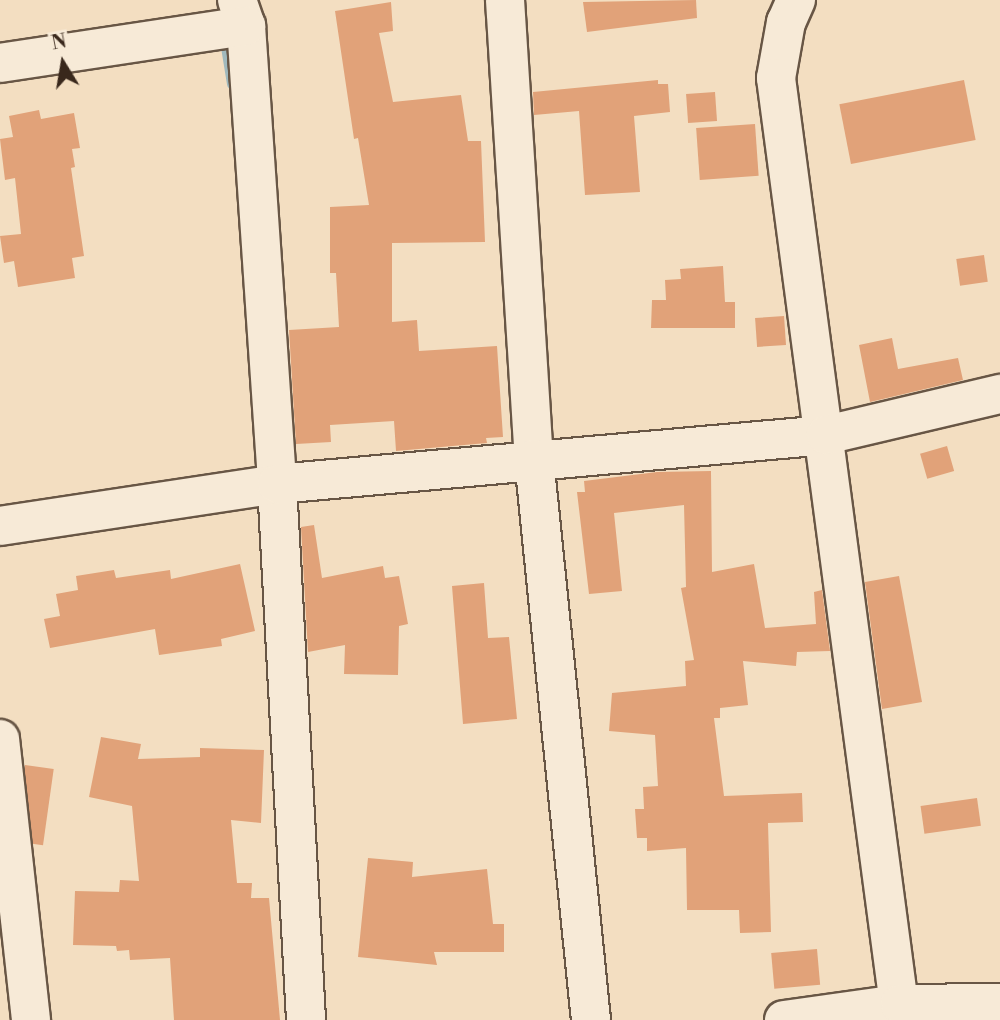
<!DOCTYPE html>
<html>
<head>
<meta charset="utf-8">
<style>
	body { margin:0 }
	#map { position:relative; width:1000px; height:1020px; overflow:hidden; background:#f3dec1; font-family:"Libre Bodoni",serif }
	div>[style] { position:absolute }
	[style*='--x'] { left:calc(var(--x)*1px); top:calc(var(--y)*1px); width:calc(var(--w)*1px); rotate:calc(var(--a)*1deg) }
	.stream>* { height:10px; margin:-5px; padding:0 5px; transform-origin:5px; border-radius:5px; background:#a0b9bd }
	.building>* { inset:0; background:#e1a279; transform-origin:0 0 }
	.roads { filter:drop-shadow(2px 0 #685645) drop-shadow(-2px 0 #685645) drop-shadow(0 2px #685645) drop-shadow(0 -2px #685645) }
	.minor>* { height:38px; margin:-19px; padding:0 19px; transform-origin:19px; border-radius:19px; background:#f7ead7 }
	span { translate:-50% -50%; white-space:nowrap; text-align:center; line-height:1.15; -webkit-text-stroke:7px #f7ead7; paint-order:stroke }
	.north { position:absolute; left:28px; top:28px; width:70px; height:70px; -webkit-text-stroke:5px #f7ead7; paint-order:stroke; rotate:349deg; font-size:19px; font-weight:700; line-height:28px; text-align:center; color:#39281c }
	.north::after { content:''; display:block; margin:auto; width:24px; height:32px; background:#39281c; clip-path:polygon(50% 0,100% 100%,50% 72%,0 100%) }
</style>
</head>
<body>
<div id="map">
	<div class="stream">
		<i style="--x:224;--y:35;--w:50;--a:80.7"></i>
	</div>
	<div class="building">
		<i style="clip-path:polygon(696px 0,697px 18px,587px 32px,583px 2px)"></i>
		<i style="clip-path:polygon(391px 2px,393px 31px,379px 33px,393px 102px,461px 95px,468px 141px,481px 141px,485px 242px,392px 243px,392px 322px,417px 320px,419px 351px,497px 346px,503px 437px,486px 438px,487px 443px,396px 451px,394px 421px,330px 425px,331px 442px,296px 444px,289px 330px,339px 327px,336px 273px,330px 273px,330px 207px,369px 205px,358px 138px,354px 139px,335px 11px)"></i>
		<i style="clip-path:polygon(658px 80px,658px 84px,668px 84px,670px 112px,634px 116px,640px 192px,585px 195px,579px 111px,534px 115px,533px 92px)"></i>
		<i style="left:964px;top:80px;width:61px;height:127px;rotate:79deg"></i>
		<i style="left:715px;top:92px;width:29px;height:29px;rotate:86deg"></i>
		<i style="clip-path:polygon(39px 110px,41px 119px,74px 113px,80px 148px,72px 149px,75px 167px,71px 168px,84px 256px,72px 258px,75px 278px,18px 287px,14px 261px,4px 263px,0 236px,21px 234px,15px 178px,5px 180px,0 139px,13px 137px,9px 116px)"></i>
		<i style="left:755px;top:124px;width:52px;height:59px;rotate:86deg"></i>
		<i style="left:984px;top:255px;width:27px;height:28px;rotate:82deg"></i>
		<i style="clip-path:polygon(723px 266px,725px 302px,735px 302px,735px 328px,651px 328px,652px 300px,666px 300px,665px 280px,681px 279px,680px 269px)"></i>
		<i style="left:784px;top:316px;width:29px;height:29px;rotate:86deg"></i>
		<i style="clip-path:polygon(892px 338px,898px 369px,958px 358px,963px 380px,870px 402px,859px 345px)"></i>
		<i style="left:947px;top:446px;width:26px;height:28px;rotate:74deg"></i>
		<i style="clip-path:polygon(711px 471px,712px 572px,754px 564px,765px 628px,816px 624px,814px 592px,822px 590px,830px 651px,797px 652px,796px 666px,743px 661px,748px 705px,720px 708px,720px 718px,714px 718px,724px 796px,802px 793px,803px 822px,768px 823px,771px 932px,740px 933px,739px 910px,687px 910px,686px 848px,647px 851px,647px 838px,637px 838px,635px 809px,644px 809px,643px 787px,658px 786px,655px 735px,609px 731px,612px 693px,686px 686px,685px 661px,694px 660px,681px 588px,686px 587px,684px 505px,614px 513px,622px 591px,589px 594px,577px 492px,585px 492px,584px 481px,657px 472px)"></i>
		<i style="clip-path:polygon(314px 525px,322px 578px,383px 566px,385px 578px,399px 576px,408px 624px,399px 626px,398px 675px,344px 674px,345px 645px,308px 652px,301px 527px)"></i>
		<i style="clip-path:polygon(240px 564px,255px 631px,221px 639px,222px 646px,159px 655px,155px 629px,50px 648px,44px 619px,60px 616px,56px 594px,78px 590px,76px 576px,114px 570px,116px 578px,170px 570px,171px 579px)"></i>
		<i style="clip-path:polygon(899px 576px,922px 702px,882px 709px,865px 582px)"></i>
		<i style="clip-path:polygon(484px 583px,488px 638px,509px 637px,517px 719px,463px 724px,452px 586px)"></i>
		<i style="clip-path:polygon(101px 737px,141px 744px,138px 759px,200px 757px,200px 748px,264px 750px,261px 823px,231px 820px,237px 883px,252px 883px,251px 898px,269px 898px,280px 1020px,174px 1020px,170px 958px,130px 960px,129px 950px,117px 951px,116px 946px,73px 945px,75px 891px,119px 892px,120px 880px,139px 881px,132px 806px,89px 797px)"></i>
		<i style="left:25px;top:765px;width:29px;height:77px;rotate:8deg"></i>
		<i style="left:977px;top:798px;width:28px;height:57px;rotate:82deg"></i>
		<i style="clip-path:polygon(368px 858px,413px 862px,412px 877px,487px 869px,493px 924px,504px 924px,504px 952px,434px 952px,437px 965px,358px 957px)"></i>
		<i style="left:817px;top:949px;width:36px;height:46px;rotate:85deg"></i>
	</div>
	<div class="roads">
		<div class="minor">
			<i style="--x:237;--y:0;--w:28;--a:71"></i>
			<i style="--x:246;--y:26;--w:459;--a:86.1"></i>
			<i style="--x:277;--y:484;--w:537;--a:86.9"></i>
			<i style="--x:505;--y:0;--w:460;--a:86.4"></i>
			<i style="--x:534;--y:459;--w:564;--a:84.2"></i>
			<i style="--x:796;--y:0;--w:24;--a:114"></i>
			<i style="--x:786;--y:22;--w:57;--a:100.1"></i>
			<i style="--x:776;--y:78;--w:950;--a:82.44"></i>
			<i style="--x:0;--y:63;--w:249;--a:-8.6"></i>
			<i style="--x:0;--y:526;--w:280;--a:-8.6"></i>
			<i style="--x:277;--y:484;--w:551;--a:-5.1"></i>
			<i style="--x:826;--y:435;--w:179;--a:-13.3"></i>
			<i style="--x:0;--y:739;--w:283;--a:83.7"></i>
			<i style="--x:784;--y:1020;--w:117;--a:-7.9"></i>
			<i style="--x:900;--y:1004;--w:100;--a:-0.6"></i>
		</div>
	</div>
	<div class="north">N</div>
</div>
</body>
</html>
